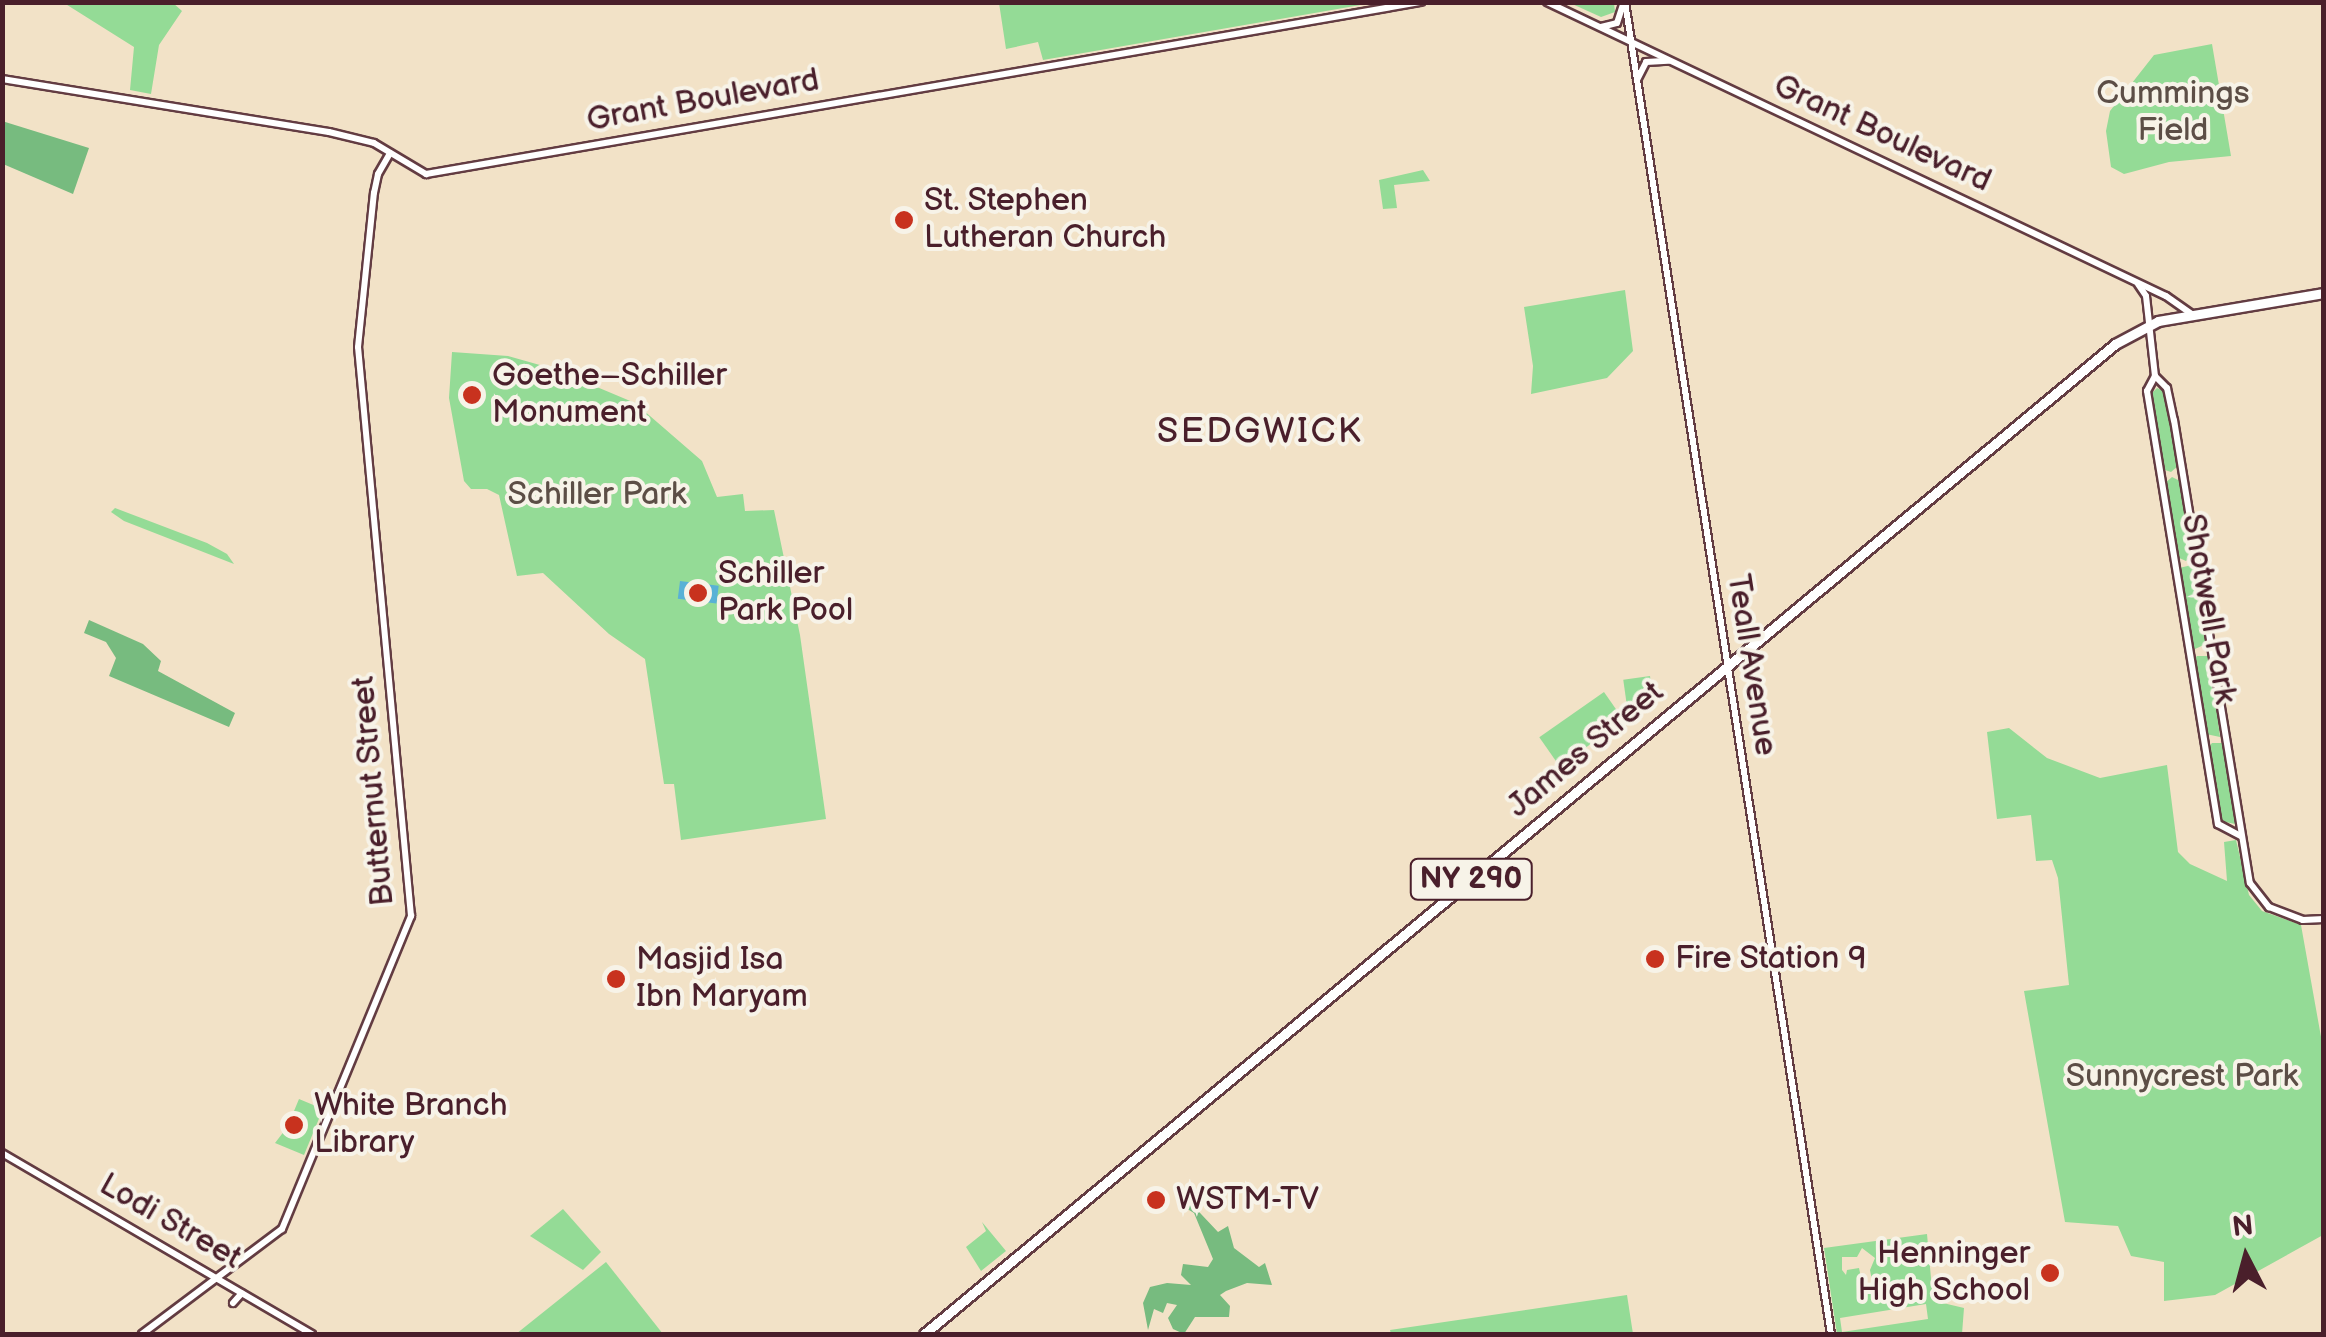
<!DOCTYPE html>
<html>
<head>
<meta charset="utf-8">
<style>
	body { margin:0 }
	#map { position:relative; width:2326px; height:1337px; overflow:hidden; background:#f2e2c7; font-family:"Balsamiq Sans",sans-serif }
	div>[style] { position:absolute }
	[style*='--x'] { left:calc(var(--x)*1px); top:calc(var(--y)*1px); width:calc(var(--w)*1px); rotate:calc(var(--a)*1deg) }
	.green>* { inset:0; background:#94db96; transform-origin:0 0 }
	.forest>* { inset:0; background:#77bb7f }
	.water>* { inset:0; background:#59b1d6; transform-origin:0 0 }
	.roads { filter:drop-shadow(2px 0 #633c42) drop-shadow(-2px 0 #633c42) drop-shadow(0 2px #633c42) drop-shadow(0 -2px #633c42) }
	.minor>* { height:6px; margin:-3px; padding:0 3px; transform-origin:3px; border-radius:3px; background:#fff }
	.major>* { height:9px; margin:-4.5px; padding:0 4.5px; transform-origin:4.5px; border-radius:4.5px; background:#fff }
	.dots>* { width:28px; height:28px; translate:-50% -50%; box-sizing:border-box; border:5px solid #f7f3e8; border-radius:50% }
	span { translate:-50% -50%; white-space:nowrap; text-align:center; line-height:1.15; -webkit-text-stroke:8px #f7f3e8; paint-order:stroke }
	.shield-label span { padding:2px 8px; background:#f7f3e8; border:2px solid; border-radius:8px; -webkit-text-stroke-width:0 }
	.shield-label { font-size:30px; color:#4a1f2b; font-weight:700 }
	.park-label { font-size:32px; color:#5c4e46 }
	.street-label { font-size:32px; color:#4a1f2b }
	.poi-label { font-size:32px; color:#4a1f2b }
	.left { translate:0 -50%; text-align:left }
	.right { translate:-100% -50%; text-align:right }
	.neighbourhood-label { font-size:35px; color:#4a1f2b; letter-spacing:2.5px }
	.frame { position:absolute; inset:0; border:5px solid #4a1f2b; pointer-events:none }
	.north { position:absolute; left:2196px; top:1207px; width:100px; height:100px; -webkit-text-stroke:8px #f7f3e8; paint-order:stroke; rotate:354deg; font-size:28px; font-weight:700; line-height:40px; text-align:center; color:#4a1f2b }
	.north::after { content:''; display:block; margin:auto; width:35px; height:45px; background:#4a1f2b; clip-path:polygon(50% 0,100% 100%,50% 72%,0 100%) }
</style>
</head>
<body>
<div id="map">
	<div class="green">
		<i style="clip-path:polygon(64px 3px,173px 3px,182px 11px,159px 45px,151px 94px,130px 90px,134px 47px)"></i>
		<i style="clip-path:polygon(999px 3px,999px 2px,1372px 3px,1043px 60px,1038px 42px,1006px 49px)"></i>
		<i style="clip-path:polygon(1570px 3px,1614px 3px,1615px 12px,1601px 17px)"></i>
		<i style="clip-path:polygon(2212px 44px,2231px 156px,2169px 162px,2124px 174px,2111px 167px,2106px 131px,2110px 111px,2154px 55px)"></i>
		<i style="clip-path:polygon(1423px 170px,1430px 181px,1394px 185px,1397px 208px,1383px 209px,1379px 180px)"></i>
		<i style="clip-path:polygon(1625px 290px,1633px 351px,1607px 378px,1531px 394px,1533px 366px,1524px 307px)"></i>
		<i style="clip-path:polygon(452px 352px,508px 356px,554px 369px,635px 403px,702px 461px,717px 497px,743px 494px,745px 511px,774px 510px,800px 635px,826px 819px,681px 840px,674px 784px,664px 784px,645px 659px,609px 634px,543px 573px,517px 576px,499px 495px,487px 489px,471px 489px,464px 481px,449px 398px)"></i>
		<i style="clip-path:polygon(2157px 388px,2166px 392px,2178px 466px,2171px 472px,2162px 469px,2150px 395px)"></i>
		<i style="clip-path:polygon(2172px 477px,2180px 481px,2192px 555px,2186px 561px,2177px 557px,2164px 484px)"></i>
		<i style="clip-path:polygon(115px 508px,207px 543px,227px 554px,234px 564px,124px 521px,111px 512px)"></i>
		<i style="clip-path:polygon(2192px 565px,2196px 569px,2208px 643px,2195px 649px,2191px 645px,2179px 568px)"></i>
		<i style="clip-path:polygon(2197px 656px,2210px 656px,2220px 737px,2206px 734px,2193px 661px)"></i>
		<i style="left:1650px;top:676px;width:29px;height:27px;rotate:82deg"></i>
		<i style="left:1604px;top:692px;width:35px;height:79px;rotate:55deg"></i>
		<i style="clip-path:polygon(2009px 728px,2047px 758px,2100px 778px,2167px 765px,2178px 852px,2190px 864px,2227px 881px,2224px 842px,2236px 840px,2249px 895px,2262px 911px,2301px 925px,2323px 1048px,2323px 1235px,2215px 1295px,2164px 1301px,2164px 1262px,2131px 1256px,2118px 1226px,2065px 1222px,2024px 991px,2069px 985px,2058px 878px,2052px 860px,2036px 861px,2031px 815px,1997px 819px,1987px 732px)"></i>
		<i style="clip-path:polygon(2212px 743px,2225px 743px,2235px 824px,2221px 821px,2208px 748px)"></i>
		<i style="clip-path:polygon(299px 1099px,323px 1109px,304px 1155px,275px 1143px,285px 1130px,281px 1128px,286px 1117px,286px 1135px,294px 1137px,303px 1115px,294px 1111px)"></i>
		<i style="clip-path:polygon(563px 1209px,601px 1252px,583px 1270px,530px 1236px)"></i>
		<i style="clip-path:polygon(982px 1222px,1006px 1251px,981px 1271px,966px 1247px,986px 1231px)"></i>
		<i style="clip-path:polygon(evenodd,1927px 1234px,1932px 1289px,1943px 1303px,1964px 1308px,1962px 1334px,1837px 1334px,1824px 1248px,1927px 1234px,1862px 1248px,1875px 1258px,1870px 1270px,1872px 1281px,1881px 1281px,1878px 1289px,1864px 1291px,1859px 1268px,1847px 1270px,1846px 1275px,1842px 1270px,1842px 1257px,1857px 1257px,1862px 1248px,1927px 1234px,1926px 1304px,1928px 1319px,1842px 1332px,1840px 1318px,1926px 1304px)"></i>
		<i style="clip-path:polygon(606px 1262px,663px 1334px,516px 1334px)"></i>
		<i style="clip-path:polygon(1627px 1295px,1633px 1334px,1391px 1334px,1390px 1330px)"></i>
	</div>
	<div class="forest">
		<i style="clip-path:polygon(2px 121px,89px 148px,73px 194px,3px 164px)"></i>
		<i style="clip-path:polygon(89px 620px,143px 644px,161px 661px,158px 671px,235px 713px,229px 727px,109px 676px,116px 658px,106px 642px,84px 633px)"></i>
		<i style="clip-path:polygon(1185px 1197px,1218px 1232px,1228px 1226px,1234px 1248px,1259px 1267px,1265px 1263px,1272px 1285px,1247px 1283px,1226px 1291px,1220px 1295px,1230px 1306px,1229px 1317px,1195px 1317px,1184px 1334px,1173px 1329px,1168px 1318px,1177px 1305px,1167px 1303px,1163px 1313px,1154px 1309px,1148px 1330px,1143px 1303px,1150px 1287px,1167px 1283px,1191px 1285px,1181px 1275px,1183px 1264px,1208px 1267px,1213px 1259px,1194px 1213px,1184px 1207px)"></i>
	</div>
	<div class="water">
		<i style="left:680px;top:581px;width:39px;height:18px;rotate:7deg"></i>
	</div>
	<div class="roads">
		<div class="minor">
			<i style="--x:1547;--y:2;--w:685;--a:25.41"></i>
			<i style="--x:2166;--y:296;--w:33;--a:35"></i>
			<i style="--x:1625;--y:2;--w:1348;--a:81.21"></i>
			<i style="--x:1601;--y:27;--w:16;--a:-14"></i>
			<i style="--x:1617;--y:23;--w:20;--a:-72"></i>
			<i style="--x:2;--y:79;--w:331;--a:9.2"></i>
			<i style="--x:329;--y:132;--w:46;--a:13.7"></i>
			<i style="--x:374;--y:143;--w:61;--a:30.8"></i>
			<i style="--x:426;--y:174;--w:1010;--a:-9.81"></i>
			<i style="--x:1637;--y:80;--w:20;--a:-63"></i>
			<i style="--x:1646;--y:62;--w:22;--a:-3"></i>
			<i style="--x:2138;--y:284;--w:14;--a:56"></i>
			<i style="--x:2146;--y:296;--w:81;--a:83.6"></i>
			<i style="--x:2155;--y:376;--w:17;--a:45"></i>
			<i style="--x:2167;--y:388;--w:33;--a:78"></i>
			<i style="--x:2174;--y:420;--w:469;--a:80.7"></i>
			<i style="--x:2250;--y:883;--w:31;--a:52"></i>
			<i style="--x:2269;--y:907;--w:36;--a:21"></i>
			<i style="--x:2303;--y:920;--w:21;--a:-3"></i>
			<i style="--x:2155;--y:376;--w:17;--a:118"></i>
			<i style="--x:2147;--y:391;--w:439;--a:80.7"></i>
			<i style="--x:2218;--y:824;--w:27;--a:28"></i>
			<i style="--x:2;--y:1153;--w:359;--a:30.3"></i>
			<i style="--x:233;--y:1303;--w:13;--a:-48"></i>
			<i style="--x:142;--y:1334;--w:175;--a:-36.9"></i>
			<i style="--x:282;--y:1229;--w:339;--a:-67.6"></i>
			<i style="--x:411;--y:916;--w:571;--a:-95.32"></i>
			<i style="--x:358;--y:347;--w:155;--a:-84.1"></i>
			<i style="--x:374;--y:193;--w:19;--a:-78"></i>
			<i style="--x:378;--y:174;--w:24;--a:-60"></i>
		</div>
		<div class="major">
			<i style="--x:924;--y:1334;--w:1549;--a:-39.73"></i>
			<i style="--x:2115;--y:344;--w:49;--a:-28.1"></i>
			<i style="--x:2158;--y:321;--w:168;--a:-9.6"></i>
		</div>
	</div>
	<div class="dots">
		<i style="left:904px;top:220px;background:#c8321e"></i>
		<i style="left:472px;top:395px;background:#c8321e"></i>
		<i style="left:698px;top:593px;background:#c8321e"></i>
		<i style="left:1655px;top:959px;background:#c8321e"></i>
		<i style="left:616px;top:979px;background:#c8321e"></i>
		<i style="left:294px;top:1125px;background:#c8321e"></i>
		<i style="left:1156px;top:1200px;background:#c8321e"></i>
		<i style="left:2050px;top:1273px;background:#c8321e"></i>
	</div>
	<div class="shield-label">
		<span style="left:1471px;top:879px">NY 290</span>
	</div>
	<div class="park-label">
		<span style="left:2173px;top:113px">Cummings<br>Field</span>
		<span style="left:597px;top:495px">Schiller Park</span>
		<span style="left:2182px;top:1077px">Sunnycrest Park</span>
	</div>
	<div class="street-label">
		<span style="left:703px;top:101px;rotate:-10deg">Grant Boulevard</span>
		<span style="left:1882px;top:134px;rotate:25deg">Grant Boulevard</span>
		<span style="left:2208px;top:609px;rotate:80deg">Shotwell Park</span>
		<span style="left:1751px;top:665px;rotate:81deg">Teall Avenue</span>
		<span style="left:1586px;top:750px;rotate:-40deg">James Street</span>
		<span style="left:374px;top:791px;rotate:-95deg">Butternut Street</span>
		<span style="left:170px;top:1222px;rotate:30deg">Lodi Street</span>
	</div>
	<div class="poi-label">
		<span class="left" style="left:924px;top:220px">St. Stephen<br>Lutheran Church</span>
		<span class="left" style="left:492px;top:395px">Goethe–Schiller<br>Monument</span>
		<span class="left" style="left:718px;top:593px">Schiller<br>Park Pool</span>
		<span class="left" style="left:1675px;top:959px">Fire Station 9</span>
		<span class="left" style="left:636px;top:979px">Masjid Isa<br>Ibn Maryam</span>
		<span class="left" style="left:314px;top:1125px">White Branch<br>Library</span>
		<span class="left" style="left:1176px;top:1200px">WSTM-TV</span>
		<span class="right" style="left:2030px;top:1273px">Henninger<br>High School</span>
	</div>
	<div class="neighbourhood-label">
		<span style="left:1260px;top:432px">SEDGWICK</span>
	</div>
	<div class="frame"></div>
	<div class="north">N</div>
</div>
</body>
</html>
